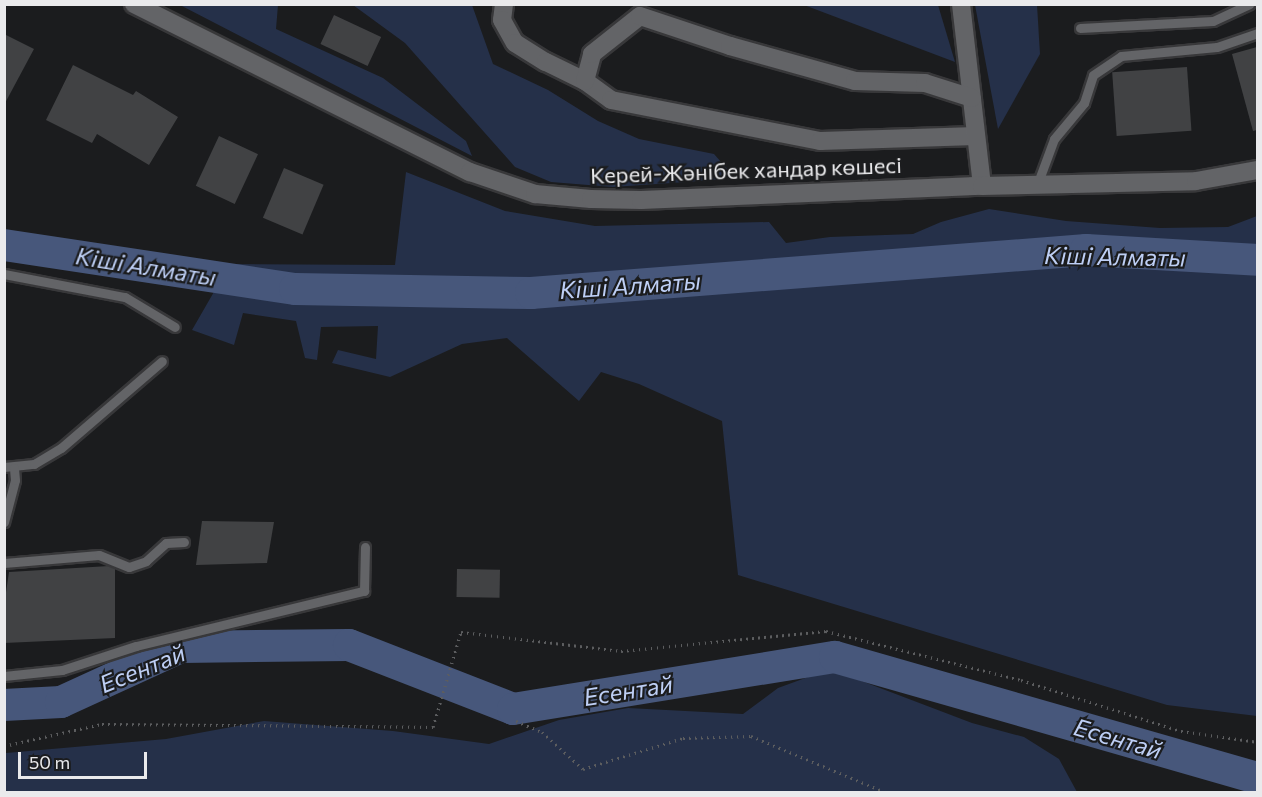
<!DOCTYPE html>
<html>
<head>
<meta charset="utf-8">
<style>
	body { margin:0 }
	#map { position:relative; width:1262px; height:797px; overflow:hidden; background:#1b1c1e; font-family:Commissioner,sans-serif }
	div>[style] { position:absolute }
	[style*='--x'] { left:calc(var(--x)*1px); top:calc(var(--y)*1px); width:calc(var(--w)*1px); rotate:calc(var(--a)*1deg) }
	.green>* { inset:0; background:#253049 }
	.river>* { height:32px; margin:-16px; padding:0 16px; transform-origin:16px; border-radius:16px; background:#47577b }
	.building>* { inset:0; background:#414244; transform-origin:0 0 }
	.path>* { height:3px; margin-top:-1.5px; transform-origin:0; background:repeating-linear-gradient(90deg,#5c5d5f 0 1.5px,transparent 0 6px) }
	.roads { filter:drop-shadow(2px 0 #38383a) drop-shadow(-2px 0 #38383a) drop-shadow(0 2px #38383a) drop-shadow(0 -2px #38383a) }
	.lane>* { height:9px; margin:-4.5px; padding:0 4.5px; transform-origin:4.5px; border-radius:4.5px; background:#636467 }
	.street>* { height:18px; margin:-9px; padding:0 9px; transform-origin:9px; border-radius:9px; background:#636467 }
	.secondary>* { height:18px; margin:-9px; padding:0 9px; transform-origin:9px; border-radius:9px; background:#636467 }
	span { translate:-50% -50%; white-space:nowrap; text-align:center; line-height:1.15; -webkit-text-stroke:4.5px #1b1c1e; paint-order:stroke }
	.street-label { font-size:22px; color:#eaeaec }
	.water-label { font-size:24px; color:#becff5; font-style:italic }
	.frame { position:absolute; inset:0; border:6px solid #eaeaec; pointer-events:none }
	.scale { position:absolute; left:18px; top:752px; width:129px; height:27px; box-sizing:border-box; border:3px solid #eaeaec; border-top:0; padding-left:8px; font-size:18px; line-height:21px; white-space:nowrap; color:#eaeaec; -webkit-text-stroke:4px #1b1c1e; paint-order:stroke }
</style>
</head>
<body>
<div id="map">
	<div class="green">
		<i style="clip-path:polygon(180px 5px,278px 5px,276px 29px,383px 78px,466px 141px,472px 156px)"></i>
		<i style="clip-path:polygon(353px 5px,472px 5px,493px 64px,548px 90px,598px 121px,639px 139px,714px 154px,730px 172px,715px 180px,613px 187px,551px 182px,515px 167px,405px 43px)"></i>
		<i style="clip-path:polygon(804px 5px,938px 5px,955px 62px)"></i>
		<i style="clip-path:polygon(975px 5px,1037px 5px,1040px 54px,998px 129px)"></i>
		<i style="clip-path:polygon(406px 172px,505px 211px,595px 226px,769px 222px,786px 243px,830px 237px,913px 234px,941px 222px,989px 209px,1066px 221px,1160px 228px,1228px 227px,1257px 216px,1257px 716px,1167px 705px,738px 575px,722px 421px,639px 384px,601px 372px,579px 401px,507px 338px,462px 344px,390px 377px,332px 363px,338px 350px,376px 359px,378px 326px,321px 327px,317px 360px,305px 358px,296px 321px,243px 313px,234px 345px,192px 330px,230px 264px,395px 265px)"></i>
		<i style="clip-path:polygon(830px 669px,972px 723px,1024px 737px,1059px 759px,1077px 792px,5px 792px,6px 753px,166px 739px,264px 721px,393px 731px,489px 744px,559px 720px,628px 708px,743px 714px,778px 688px)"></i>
	</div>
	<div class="river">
		<i style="--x:4;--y:245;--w:294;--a:8.6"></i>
		<i style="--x:295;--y:289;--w:236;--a:1"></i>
		<i style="--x:531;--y:293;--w:557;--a:-4.43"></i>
		<i style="--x:1086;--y:250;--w:172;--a:3.3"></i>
		<i style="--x:4;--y:705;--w:57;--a:-3"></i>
		<i style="--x:61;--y:702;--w:132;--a:-24.6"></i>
		<i style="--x:181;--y:647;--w:168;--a:-0.7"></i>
		<i style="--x:349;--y:645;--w:176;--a:21.3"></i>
		<i style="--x:513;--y:709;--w:326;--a:-9.2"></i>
		<i style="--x:835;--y:657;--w:440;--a:16"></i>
	</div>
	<div class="building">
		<i style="left:334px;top:15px;width:52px;height:32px;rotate:25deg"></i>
		<i style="clip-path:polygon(4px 34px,34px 49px,4px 105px)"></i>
		<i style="clip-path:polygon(1257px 47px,1257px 130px,1253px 131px,1232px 54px)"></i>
		<i style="clip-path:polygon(73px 65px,133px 95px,136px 91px,178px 117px,149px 165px,97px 134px,92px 143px,46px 120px)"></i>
		<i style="left:1187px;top:67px;width:64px;height:75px;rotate:86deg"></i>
		<i style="left:219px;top:136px;width:43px;height:55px;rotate:25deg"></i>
		<i style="left:284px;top:168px;width:43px;height:54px;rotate:23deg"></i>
		<i style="clip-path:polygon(202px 521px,274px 522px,267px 563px,196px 565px)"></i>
		<i style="clip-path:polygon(109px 566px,115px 568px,115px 638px,4px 643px,4px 606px,9px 572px)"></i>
		<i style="left:457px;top:569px;width:43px;height:28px;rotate:1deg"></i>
	</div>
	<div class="path">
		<i style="--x:516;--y:721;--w:28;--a:23"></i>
		<i style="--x:542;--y:732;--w:55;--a:42.1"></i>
		<i style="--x:583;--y:769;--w:105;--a:-17.2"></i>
		<i style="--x:683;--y:738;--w:68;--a:-1.7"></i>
		<i style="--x:751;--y:736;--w:145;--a:22.7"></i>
		<i style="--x:4;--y:746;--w:100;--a:-12.7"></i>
		<i style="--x:102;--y:724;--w:331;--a:0.5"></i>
		<i style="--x:433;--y:727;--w:99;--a:-73.6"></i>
		<i style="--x:461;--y:632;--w:161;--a:6.8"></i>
		<i style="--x:621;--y:651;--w:206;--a:-5.6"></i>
		<i style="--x:826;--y:631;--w:201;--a:14.1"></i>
		<i style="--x:1021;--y:680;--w:168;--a:17.7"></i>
		<i style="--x:1181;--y:731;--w:78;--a:8.1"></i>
	</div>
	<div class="roads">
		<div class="lane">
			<i style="--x:1080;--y:28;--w:133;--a:-3"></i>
			<i style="--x:1213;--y:21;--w:40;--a:-25"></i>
			<i style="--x:1037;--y:185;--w:49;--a:-69.7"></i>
			<i style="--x:1054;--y:139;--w:47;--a:-50.2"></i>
			<i style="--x:1084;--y:103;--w:29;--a:-72"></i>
			<i style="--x:1093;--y:75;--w:34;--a:-34"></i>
			<i style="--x:1121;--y:56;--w:96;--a:-5.4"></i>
			<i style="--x:1217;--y:47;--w:43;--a:-18.9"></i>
			<i style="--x:4;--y:274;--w:123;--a:10.8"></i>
			<i style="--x:125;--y:297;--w:58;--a:31"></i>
			<i style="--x:4;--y:467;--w:30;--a:-6"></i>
			<i style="--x:34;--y:464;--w:31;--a:-31"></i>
			<i style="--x:61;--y:448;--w:133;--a:-40.7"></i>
			<i style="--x:4;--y:522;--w:43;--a:-75.3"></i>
			<i style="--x:15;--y:480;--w:12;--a:-95"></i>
			<i style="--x:4;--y:563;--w:95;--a:-4.8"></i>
			<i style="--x:99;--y:555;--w:32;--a:22"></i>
			<i style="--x:129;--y:567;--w:18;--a:-19"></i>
			<i style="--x:146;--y:561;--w:27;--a:-42"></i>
			<i style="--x:166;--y:543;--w:18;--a:-3"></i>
			<i style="--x:4;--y:676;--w:58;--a:-5.9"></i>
			<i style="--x:62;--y:670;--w:78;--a:-18"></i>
			<i style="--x:136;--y:646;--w:235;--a:-13.6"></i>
			<i style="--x:364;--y:591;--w:44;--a:-88.7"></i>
		</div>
		<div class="street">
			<i style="--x:504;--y:4;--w:16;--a:97"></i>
			<i style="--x:502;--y:20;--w:26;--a:61"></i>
			<i style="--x:515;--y:43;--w:36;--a:32"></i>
			<i style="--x:546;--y:62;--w:43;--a:26"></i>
			<i style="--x:585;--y:81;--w:32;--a:36"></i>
			<i style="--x:611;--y:100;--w:213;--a:11.1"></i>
			<i style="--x:820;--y:141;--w:156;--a:-1.8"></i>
			<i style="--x:961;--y:4;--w:183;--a:83.4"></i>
			<i style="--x:585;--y:81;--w:28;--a:-75"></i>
			<i style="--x:592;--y:54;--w:61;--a:-38.4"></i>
			<i style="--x:640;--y:16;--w:95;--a:18.4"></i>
			<i style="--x:730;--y:46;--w:130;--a:15.6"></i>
			<i style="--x:855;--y:81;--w:70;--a:1.6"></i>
			<i style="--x:925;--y:83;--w:49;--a:17.7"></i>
		</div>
		<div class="secondary">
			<i style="--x:134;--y:4;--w:376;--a:26.6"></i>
			<i style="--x:470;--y:172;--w:69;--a:18.7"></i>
			<i style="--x:535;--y:194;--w:56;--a:5.1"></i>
			<i style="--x:591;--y:199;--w:50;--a:1.1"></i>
			<i style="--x:641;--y:200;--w:341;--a:-2.4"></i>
			<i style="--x:982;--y:186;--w:214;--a:-1.3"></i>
			<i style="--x:1196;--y:181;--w:63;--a:-10.1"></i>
		</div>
	</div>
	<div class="street-label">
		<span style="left:746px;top:170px;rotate:-2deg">Керей-Жәнібек хандар көшесі</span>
	</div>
	<div class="water-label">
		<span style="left:1115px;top:256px;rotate:1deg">Кіші Алматы</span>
		<span style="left:146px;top:266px;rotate:9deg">Кіші Алматы</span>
		<span style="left:630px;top:285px;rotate:-4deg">Кіші Алматы</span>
		<span style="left:142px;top:668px;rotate:-22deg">Есентай</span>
		<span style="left:628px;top:690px;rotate:-9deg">Есентай</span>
		<span style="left:1118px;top:738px;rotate:16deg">Есентай</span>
	</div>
	<div class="frame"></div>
	<div class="scale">50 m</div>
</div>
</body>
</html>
